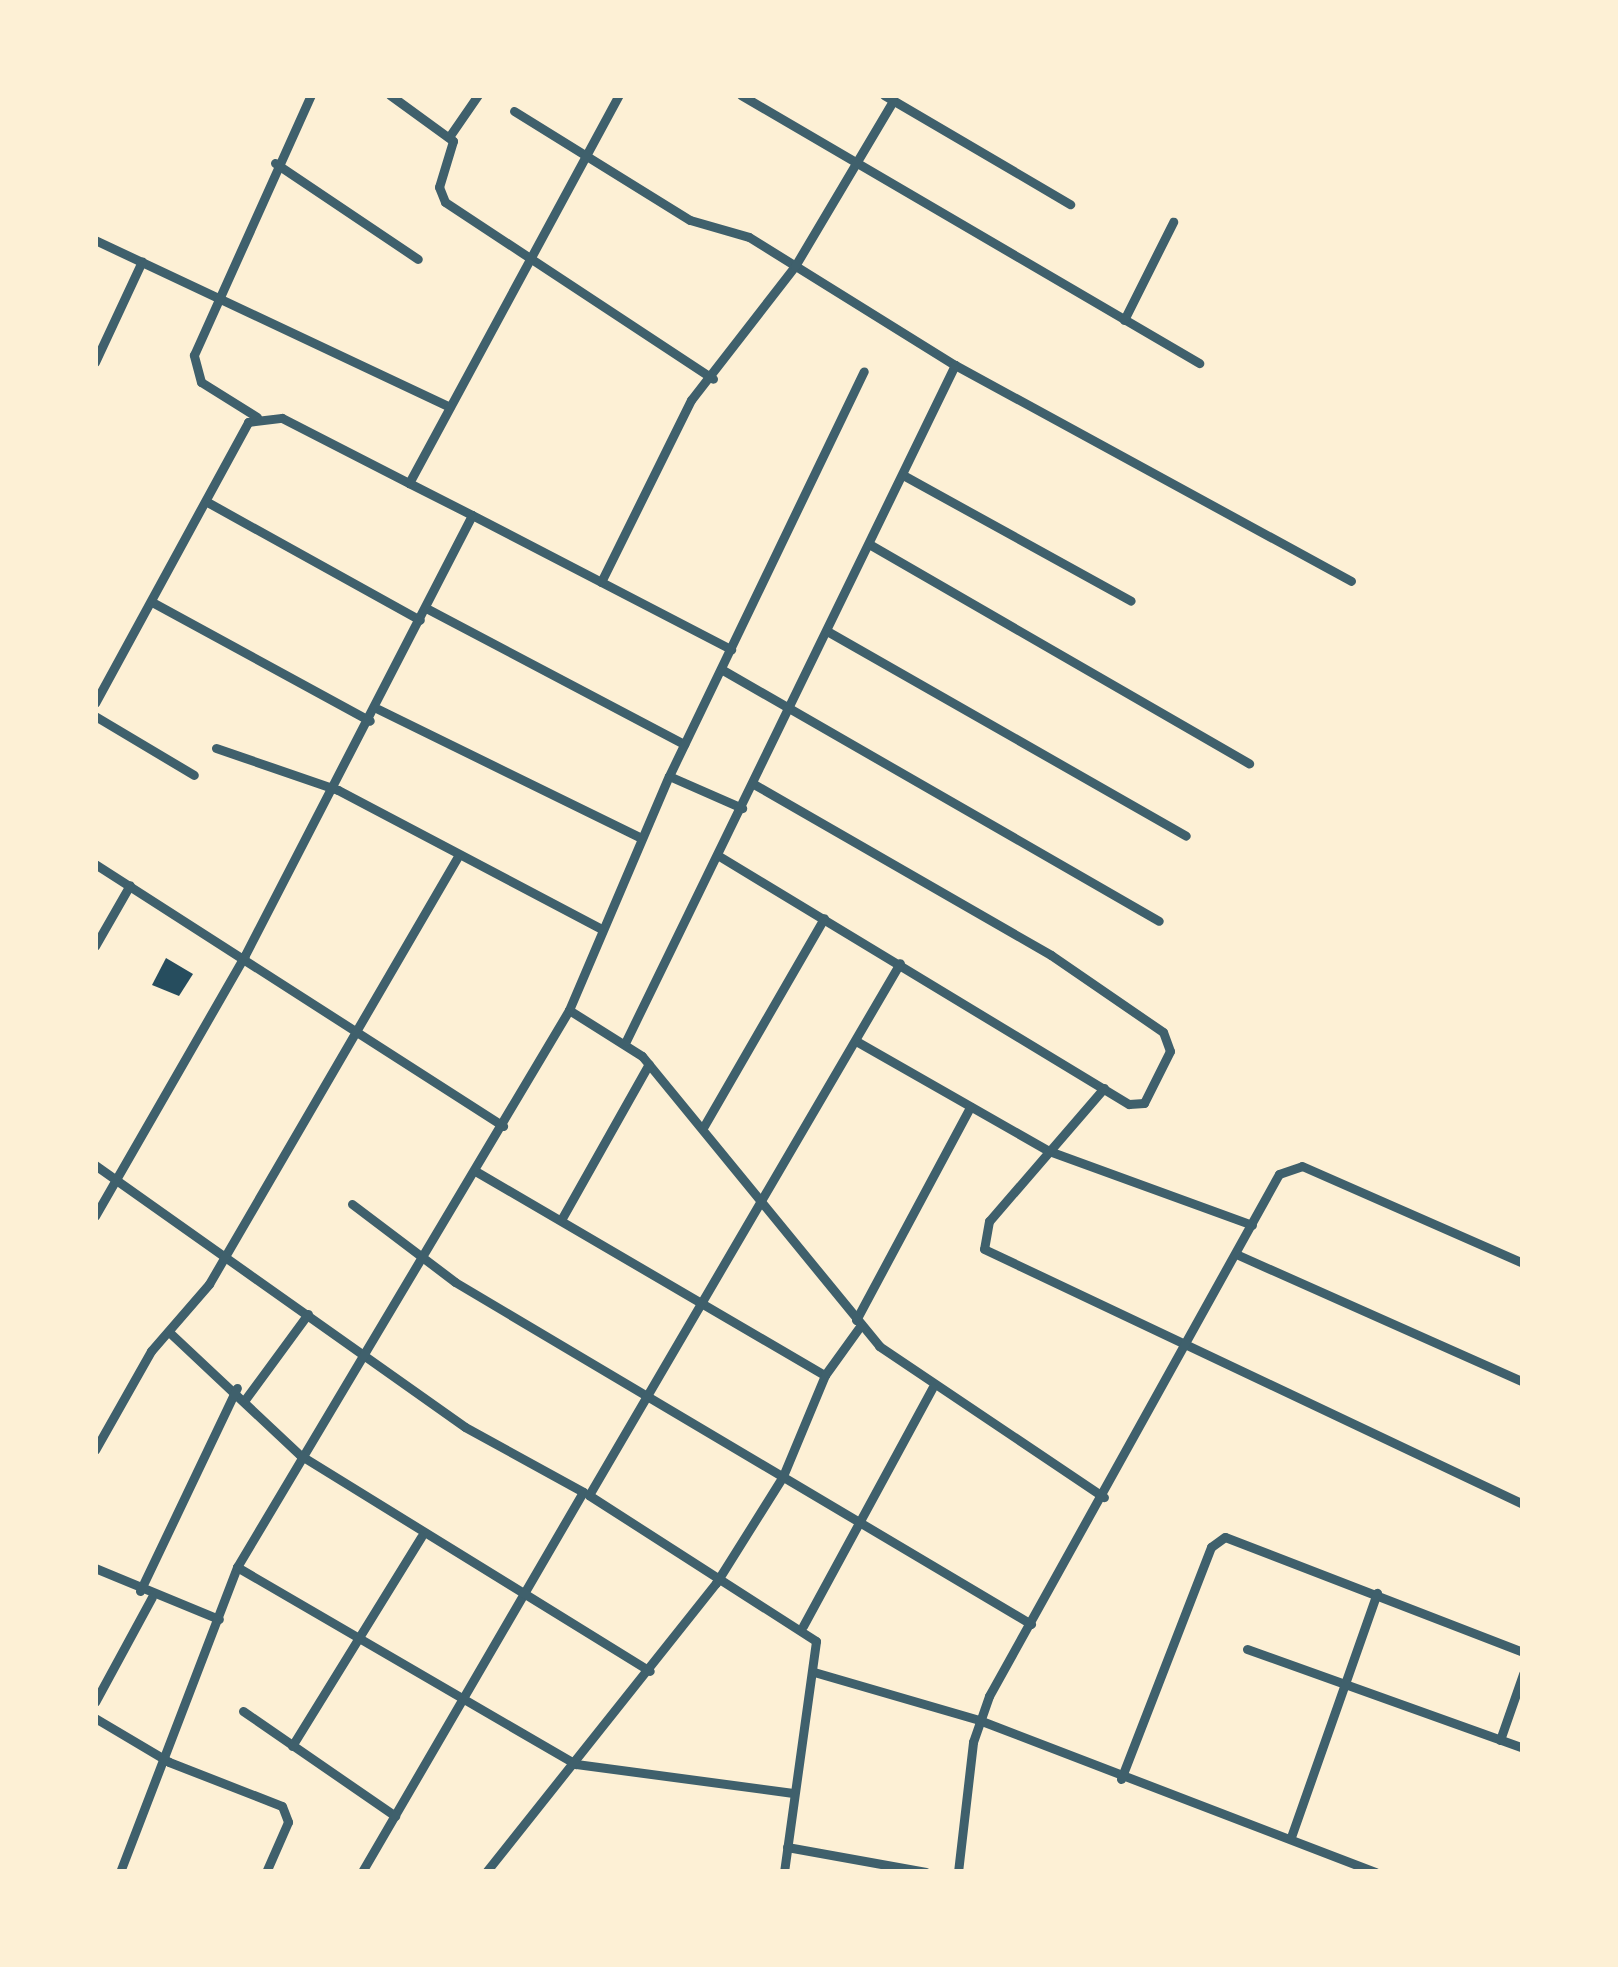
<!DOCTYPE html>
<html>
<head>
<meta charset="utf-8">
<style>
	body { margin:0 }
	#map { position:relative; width:1618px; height:1967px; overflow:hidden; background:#fdf0d5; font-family:Commissioner,sans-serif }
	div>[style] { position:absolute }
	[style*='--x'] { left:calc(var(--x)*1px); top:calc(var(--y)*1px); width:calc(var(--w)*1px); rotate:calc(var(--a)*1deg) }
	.building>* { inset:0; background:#264d5e }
	.minor>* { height:9px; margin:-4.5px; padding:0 4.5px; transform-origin:4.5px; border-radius:4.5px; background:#3f606c }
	span { translate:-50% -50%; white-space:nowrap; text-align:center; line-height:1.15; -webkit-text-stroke:8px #fdf0d5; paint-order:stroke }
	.frame { position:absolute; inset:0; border:98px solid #fdf0d5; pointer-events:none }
</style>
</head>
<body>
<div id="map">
	<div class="building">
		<i style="clip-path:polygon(166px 958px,193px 974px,179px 996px,152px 985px)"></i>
	</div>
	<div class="minor">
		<i style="--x:390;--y:95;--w:78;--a:36.1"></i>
		<i style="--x:453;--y:141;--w:48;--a:106.9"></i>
		<i style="--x:439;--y:187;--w:16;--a:68"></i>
		<i style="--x:445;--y:202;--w:321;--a:33.4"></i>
		<i style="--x:741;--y:95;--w:531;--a:30.33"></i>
		<i style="--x:884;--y:95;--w:216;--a:30.4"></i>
		<i style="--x:514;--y:111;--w:207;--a:31.8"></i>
		<i style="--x:690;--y:220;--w:61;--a:16.1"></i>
		<i style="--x:749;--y:237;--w:243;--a:31.9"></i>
		<i style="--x:955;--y:365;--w:451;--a:28.6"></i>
		<i style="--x:449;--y:137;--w:51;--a:-55.4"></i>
		<i style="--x:275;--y:163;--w:172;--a:33.9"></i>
		<i style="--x:95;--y:240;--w:392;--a:25.2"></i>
		<i style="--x:1124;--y:320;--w:110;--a:-63.4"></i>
		<i style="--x:95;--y:362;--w:111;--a:-65"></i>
		<i style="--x:257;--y:417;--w:66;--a:-148"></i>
		<i style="--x:201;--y:382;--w:28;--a:-105"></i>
		<i style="--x:194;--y:355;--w:285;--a:-65.8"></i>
		<i style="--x:903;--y:475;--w:260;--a:28.9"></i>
		<i style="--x:209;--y:503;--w:241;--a:29"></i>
		<i style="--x:472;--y:515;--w:292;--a:27.4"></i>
		<i style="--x:869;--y:544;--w:439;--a:30"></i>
		<i style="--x:601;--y:582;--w:203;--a:-63.7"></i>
		<i style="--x:691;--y:400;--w:170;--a:-52.2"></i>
		<i style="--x:795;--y:266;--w:192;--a:-59.3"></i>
		<i style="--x:152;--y:602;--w:248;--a:28.6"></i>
		<i style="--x:426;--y:608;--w:292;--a:27.8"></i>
		<i style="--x:827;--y:631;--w:413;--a:29.7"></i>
		<i style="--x:721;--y:669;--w:505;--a:29.91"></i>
		<i style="--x:95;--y:703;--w:320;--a:-61.4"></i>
		<i style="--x:248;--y:422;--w:34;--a:-7"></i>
		<i style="--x:282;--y:418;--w:143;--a:27.1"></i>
		<i style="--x:378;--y:709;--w:293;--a:26.1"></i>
		<i style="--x:95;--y:716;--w:115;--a:30.8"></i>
		<i style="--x:216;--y:748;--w:129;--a:19"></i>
		<i style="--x:338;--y:790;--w:298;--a:27.8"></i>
		<i style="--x:669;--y:776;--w:80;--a:23.7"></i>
		<i style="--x:719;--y:856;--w:479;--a:31.2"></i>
		<i style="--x:1129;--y:1104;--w:15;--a:-4"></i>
		<i style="--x:1144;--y:1103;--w:58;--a:-63.4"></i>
		<i style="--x:1170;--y:1051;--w:20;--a:-110"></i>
		<i style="--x:1163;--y:1032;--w:136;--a:-145.5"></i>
		<i style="--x:1051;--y:955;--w:343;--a:-150.1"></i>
		<i style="--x:95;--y:864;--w:485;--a:32.7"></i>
		<i style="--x:95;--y:946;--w:70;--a:-60.2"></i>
		<i style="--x:569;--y:1010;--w:86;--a:32.2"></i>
		<i style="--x:642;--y:1056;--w:375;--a:50.7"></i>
		<i style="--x:879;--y:1346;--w:271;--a:33.9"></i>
		<i style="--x:626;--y:1041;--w:752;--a:-64.05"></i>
		<i style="--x:856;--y:1041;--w:222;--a:29.7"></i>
		<i style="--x:1049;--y:1151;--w:216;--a:20"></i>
		<i style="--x:1104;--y:1088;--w:176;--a:130.8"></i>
		<i style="--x:989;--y:1221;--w:28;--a:100"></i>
		<i style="--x:984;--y:1249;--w:596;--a:25.32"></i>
		<i style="--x:704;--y:1126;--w:240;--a:-60"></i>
		<i style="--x:95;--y:1165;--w:453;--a:35.3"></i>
		<i style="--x:465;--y:1427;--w:135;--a:28.8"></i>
		<i style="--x:583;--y:1492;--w:440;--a:120.2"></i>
		<i style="--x:477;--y:1172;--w:403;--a:30.3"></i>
		<i style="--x:352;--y:1204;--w:129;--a:37.1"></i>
		<i style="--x:455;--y:1282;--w:670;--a:30.7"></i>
		<i style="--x:95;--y:1216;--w:301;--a:-60.1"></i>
		<i style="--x:245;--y:955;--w:495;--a:-62.7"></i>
		<i style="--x:472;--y:515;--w:71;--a:-153.1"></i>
		<i style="--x:409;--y:483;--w:441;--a:-61.6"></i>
		<i style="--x:561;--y:1220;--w:179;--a:-60.6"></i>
		<i style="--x:1236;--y:1254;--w:314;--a:24"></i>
		<i style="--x:856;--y:1320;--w:242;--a:-61.8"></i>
		<i style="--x:169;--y:1332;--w:180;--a:43.2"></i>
		<i style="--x:300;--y:1455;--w:411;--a:31.7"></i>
		<i style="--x:244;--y:1401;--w:108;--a:-53.7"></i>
		<i style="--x:95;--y:1450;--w:114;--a:-60.5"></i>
		<i style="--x:151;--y:1351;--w:89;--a:-49.1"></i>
		<i style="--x:209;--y:1284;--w:493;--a:-59.8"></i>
		<i style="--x:237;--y:1567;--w:392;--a:30.2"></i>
		<i style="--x:576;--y:1764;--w:219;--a:7.6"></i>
		<i style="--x:95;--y:1568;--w:134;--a:22.4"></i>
		<i style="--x:140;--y:1591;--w:225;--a:-64.5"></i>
		<i style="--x:803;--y:1626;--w:271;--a:-61.5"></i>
		<i style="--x:1247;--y:1649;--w:293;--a:19.7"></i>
		<i style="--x:814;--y:1672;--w:172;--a:16.2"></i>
		<i style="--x:979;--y:1720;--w:425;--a:21"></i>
		<i style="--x:95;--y:1702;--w:119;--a:-61.5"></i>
		<i style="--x:243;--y:1711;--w:185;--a:34.6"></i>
		<i style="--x:95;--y:1718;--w:86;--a:30.7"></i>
		<i style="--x:169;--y:1762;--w:121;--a:21.3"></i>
		<i style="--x:282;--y:1806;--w:17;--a:69"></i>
		<i style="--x:288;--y:1822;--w:55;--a:113.7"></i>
		<i style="--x:1500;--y:1740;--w:70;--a:-70.8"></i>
		<i style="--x:292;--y:1746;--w:246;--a:-58.3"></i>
		<i style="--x:1121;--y:1779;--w:249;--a:-68.8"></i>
		<i style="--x:1211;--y:1547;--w:17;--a:-36"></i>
		<i style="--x:1225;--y:1537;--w:319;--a:21.1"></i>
		<i style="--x:1291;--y:1837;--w:259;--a:-70.6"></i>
		<i style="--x:787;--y:1847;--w:141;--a:10.2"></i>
		<i style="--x:120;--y:1872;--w:327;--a:-69"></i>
		<i style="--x:237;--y:1567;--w:648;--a:-59.2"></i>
		<i style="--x:569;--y:1010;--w:254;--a:-66.9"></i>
		<i style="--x:669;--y:776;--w:449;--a:-64.3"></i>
		<i style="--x:486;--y:1872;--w:369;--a:-51.5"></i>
		<i style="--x:716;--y:1583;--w:126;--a:-57.9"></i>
		<i style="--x:783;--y:1476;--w:109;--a:-67.4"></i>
		<i style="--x:825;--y:1375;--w:62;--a:-54.2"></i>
		<i style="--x:784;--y:1872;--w:233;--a:-82.1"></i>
		<i style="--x:816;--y:1641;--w:270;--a:-147.3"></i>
		<i style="--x:589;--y:1495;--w:616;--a:-59.69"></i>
		<i style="--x:958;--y:1872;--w:131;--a:-83.4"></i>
		<i style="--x:973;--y:1742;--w:49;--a:-70.8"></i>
		<i style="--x:989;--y:1696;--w:597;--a:-60.95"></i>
		<i style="--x:1279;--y:1174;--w:24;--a:-19"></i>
		<i style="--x:1302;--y:1166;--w:241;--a:23.7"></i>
	</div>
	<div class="frame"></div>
</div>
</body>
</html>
